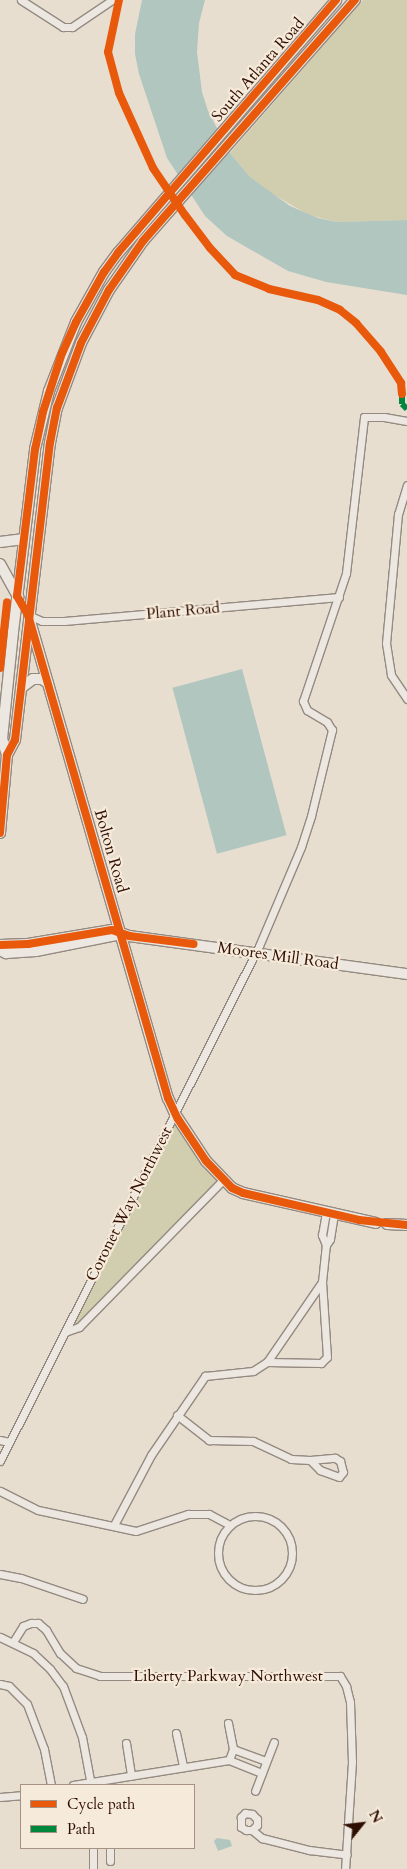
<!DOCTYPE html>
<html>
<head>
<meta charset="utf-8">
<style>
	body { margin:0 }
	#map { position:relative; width:407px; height:1869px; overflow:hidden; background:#e7ded0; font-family:Cardo,serif }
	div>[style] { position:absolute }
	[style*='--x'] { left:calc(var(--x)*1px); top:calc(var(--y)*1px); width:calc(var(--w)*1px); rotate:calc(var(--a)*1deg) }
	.green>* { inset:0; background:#d0ceae }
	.water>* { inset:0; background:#b2c6c0; transform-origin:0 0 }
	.roads { filter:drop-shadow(1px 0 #948a81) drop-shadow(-1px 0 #948a81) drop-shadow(0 1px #948a81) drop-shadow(0 -1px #948a81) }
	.street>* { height:7px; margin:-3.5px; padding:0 3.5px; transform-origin:3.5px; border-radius:3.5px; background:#ece7e0 }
	.street>.ring { margin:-3.5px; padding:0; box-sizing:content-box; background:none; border:7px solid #ece7e0; border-radius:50% }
	.secondary>* { height:10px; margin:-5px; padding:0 5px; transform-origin:5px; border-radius:5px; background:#ece7e0 }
	.quiet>* { height:6px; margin-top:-3px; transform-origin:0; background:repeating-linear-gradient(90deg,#00873e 0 12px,transparent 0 18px) }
	.cycleway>* { height:8px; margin:-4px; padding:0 4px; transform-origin:4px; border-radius:4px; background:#e8590c }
	span { translate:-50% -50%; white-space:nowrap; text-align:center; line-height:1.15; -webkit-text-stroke:4.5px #f6eada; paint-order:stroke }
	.street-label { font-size:16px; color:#2e0e00 }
	.legend { position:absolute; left:20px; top:1784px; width:175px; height:65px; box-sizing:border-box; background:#f6eada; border:1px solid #a69283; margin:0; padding:6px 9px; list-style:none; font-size:15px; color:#2e0e00 }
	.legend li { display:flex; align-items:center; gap:10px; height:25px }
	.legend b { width:25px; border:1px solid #a69283 }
	.north { position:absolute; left:337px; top:1799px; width:50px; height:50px; -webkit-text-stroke:4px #f6eada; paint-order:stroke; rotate:61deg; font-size:14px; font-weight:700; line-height:20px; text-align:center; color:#2e0e00 }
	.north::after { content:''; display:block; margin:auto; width:18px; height:22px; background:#2e0e00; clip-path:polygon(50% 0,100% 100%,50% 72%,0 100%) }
</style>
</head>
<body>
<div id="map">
	<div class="green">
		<i style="clip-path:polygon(363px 0,407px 0,407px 220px,337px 222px,309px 215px,266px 190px,250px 177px,230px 153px)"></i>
		<i style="clip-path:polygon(175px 1114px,223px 1180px,70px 1332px)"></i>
	</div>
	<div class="water">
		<i style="clip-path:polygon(142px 0,205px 0,199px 23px,197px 52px,202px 92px,208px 111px,230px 153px,250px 177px,290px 206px,318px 218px,337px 222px,407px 220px,407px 295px,326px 282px,288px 271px,227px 236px,205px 216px,167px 158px,139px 74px,135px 54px,135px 34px)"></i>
		<i style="left:242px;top:669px;width:172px;height:72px;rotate:75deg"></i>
		<i style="clip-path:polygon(217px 1838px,230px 1840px,232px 1846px,218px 1851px,214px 1841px)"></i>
	</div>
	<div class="roads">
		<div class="street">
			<i style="--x:21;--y:0;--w:50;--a:32.7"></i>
			<i style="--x:63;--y:27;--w:9;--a:0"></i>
			<i style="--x:72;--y:27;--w:48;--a:-34"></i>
			<i style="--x:407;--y:485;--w:30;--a:107"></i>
			<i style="--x:398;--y:514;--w:130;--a:95.3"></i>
			<i style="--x:386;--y:643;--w:32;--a:81"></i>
			<i style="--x:391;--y:675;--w:29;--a:56"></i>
			<i style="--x:28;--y:615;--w:15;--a:23"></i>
			<i style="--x:42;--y:621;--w:22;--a:0"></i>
			<i style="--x:64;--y:621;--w:276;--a:-5"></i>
			<i style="--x:326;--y:1245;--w:7;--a:-56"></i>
			<i style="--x:330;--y:1239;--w:24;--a:-81"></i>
			<i style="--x:65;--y:1332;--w:15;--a:-20"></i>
			<i style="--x:79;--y:1327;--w:206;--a:-45.6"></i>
			<i style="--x:267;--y:1362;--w:54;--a:1.1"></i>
			<i style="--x:321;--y:1363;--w:8;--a:-45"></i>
			<i style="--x:327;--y:1357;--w:75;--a:-93.8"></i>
			<i style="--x:177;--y:1415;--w:41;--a:38"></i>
			<i style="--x:209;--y:1440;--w:44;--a:1.3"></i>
			<i style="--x:253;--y:1441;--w:42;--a:25.3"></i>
			<i style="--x:291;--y:1459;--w:19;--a:3"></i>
			<i style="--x:0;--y:1440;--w:9;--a:13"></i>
			<i style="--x:335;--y:1458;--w:6;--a:31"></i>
			<i style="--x:340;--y:1461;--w:11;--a:75"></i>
			<i style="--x:343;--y:1472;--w:6;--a:129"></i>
			<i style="--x:339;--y:1477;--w:20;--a:-160"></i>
			<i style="--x:320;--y:1470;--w:14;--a:-135"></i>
			<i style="--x:310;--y:1460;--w:25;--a:-5"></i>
			<i style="--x:0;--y:1461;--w:576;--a:-63.3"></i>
			<i style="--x:259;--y:946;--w:108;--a:-67"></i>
			<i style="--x:301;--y:847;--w:33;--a:-72"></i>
			<i style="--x:311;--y:816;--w:89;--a:-76.3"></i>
			<i style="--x:332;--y:730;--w:9;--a:-122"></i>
			<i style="--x:327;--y:722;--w:23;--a:-149"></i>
			<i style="--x:307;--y:710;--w:10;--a:-114"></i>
			<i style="--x:303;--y:701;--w:135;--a:-71.4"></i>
			<i style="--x:346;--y:573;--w:157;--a:-83.4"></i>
			<i style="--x:364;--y:417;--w:20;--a:0"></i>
			<i style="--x:384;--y:417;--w:23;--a:10"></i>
			<i style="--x:0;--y:1491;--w:42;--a:26.6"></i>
			<i style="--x:38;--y:1510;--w:100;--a:12.1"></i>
			<i style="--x:136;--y:1531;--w:55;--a:-18.1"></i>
			<i style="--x:188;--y:1514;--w:21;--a:0"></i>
			<i style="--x:209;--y:1514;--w:24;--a:28"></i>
			<i class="ring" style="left:218px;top:1516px;width:67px;height:67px"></i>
			<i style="--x:114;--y:1525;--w:79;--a:-62.1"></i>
			<i style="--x:151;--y:1455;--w:96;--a:-55.6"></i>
			<i style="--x:205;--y:1376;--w:48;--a:-5.9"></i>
			<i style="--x:253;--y:1371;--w:17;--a:-33"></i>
			<i style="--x:267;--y:1362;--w:97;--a:-55.5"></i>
			<i style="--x:322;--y:1282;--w:37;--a:-84"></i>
			<i style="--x:326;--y:1245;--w:11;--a:-112"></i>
			<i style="--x:322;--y:1235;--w:22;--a:-80"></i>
			<i style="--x:0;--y:1574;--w:21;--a:11"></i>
			<i style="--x:21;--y:1578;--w:65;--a:18.7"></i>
			<i style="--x:0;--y:1637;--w:37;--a:26"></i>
			<i style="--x:33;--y:1653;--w:23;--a:43"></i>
			<i style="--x:50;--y:1669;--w:21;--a:53"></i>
			<i style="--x:63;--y:1686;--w:54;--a:69.6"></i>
			<i style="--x:82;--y:1737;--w:49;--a:79.4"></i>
			<i style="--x:13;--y:1642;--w:19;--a:-58"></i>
			<i style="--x:23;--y:1626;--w:9;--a:-21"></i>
			<i style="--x:31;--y:1623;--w:7;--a:0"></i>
			<i style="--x:38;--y:1623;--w:11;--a:41"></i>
			<i style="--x:46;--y:1630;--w:27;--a:59"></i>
			<i style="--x:60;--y:1653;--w:22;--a:43"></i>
			<i style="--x:76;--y:1668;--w:25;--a:18"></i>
			<i style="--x:100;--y:1676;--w:240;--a:0"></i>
			<i style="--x:340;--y:1676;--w:12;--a:59"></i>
			<i style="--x:346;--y:1686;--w:16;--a:76"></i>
			<i style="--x:350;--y:1702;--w:60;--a:88.1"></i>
			<i style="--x:352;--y:1762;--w:107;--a:93.7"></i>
			<i style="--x:0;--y:1684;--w:9;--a:13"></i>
			<i style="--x:9;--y:1686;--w:25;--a:45"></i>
			<i style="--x:27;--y:1704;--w:48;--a:69.3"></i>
			<i style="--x:44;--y:1749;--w:37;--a:79"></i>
			<i style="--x:228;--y:1723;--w:26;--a:79"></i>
			<i style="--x:176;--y:1733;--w:35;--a:78"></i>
			<i style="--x:126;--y:1743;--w:33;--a:81"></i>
			<i style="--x:229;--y:1760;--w:12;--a:-70"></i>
			<i style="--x:233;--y:1749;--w:35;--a:20"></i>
			<i style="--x:262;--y:1773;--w:33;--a:-69"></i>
			<i style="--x:73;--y:1785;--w:158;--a:-9.1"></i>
			<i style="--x:229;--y:1760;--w:35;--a:22"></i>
			<i style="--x:262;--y:1773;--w:19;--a:111"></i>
			<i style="--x:0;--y:1797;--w:21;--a:-5"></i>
			<i style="--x:252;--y:1830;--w:7;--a:-45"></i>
			<i style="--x:257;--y:1825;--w:6;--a:-90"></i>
			<i style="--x:257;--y:1819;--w:7;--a:-135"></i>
			<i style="--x:252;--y:1814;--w:7;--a:-172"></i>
			<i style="--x:245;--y:1813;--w:6;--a:135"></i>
			<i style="--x:241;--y:1817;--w:10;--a:90"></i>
			<i style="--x:241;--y:1827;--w:6;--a:31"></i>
			<i style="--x:246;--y:1830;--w:6;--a:0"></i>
			<i style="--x:252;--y:1830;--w:13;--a:39"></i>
			<i style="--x:262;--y:1838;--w:49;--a:14.3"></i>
			<i style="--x:309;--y:1850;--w:38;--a:7"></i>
			<i style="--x:93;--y:1848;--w:21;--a:90"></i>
			<i style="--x:110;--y:1848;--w:13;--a:90"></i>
		</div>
		<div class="secondary">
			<i style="--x:0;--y:542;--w:24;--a:-7"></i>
			<i style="--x:0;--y:564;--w:38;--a:61"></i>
			<i style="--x:30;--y:621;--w:497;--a:73.9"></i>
			<i style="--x:168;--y:1098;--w:17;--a:66"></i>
			<i style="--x:175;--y:1114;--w:56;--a:56.6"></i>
			<i style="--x:206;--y:1161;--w:37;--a:46"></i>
			<i style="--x:232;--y:1188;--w:12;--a:24"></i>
			<i style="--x:243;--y:1193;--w:136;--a:12.7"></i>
			<i style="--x:21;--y:688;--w:15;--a:-37"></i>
			<i style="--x:33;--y:679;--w:9;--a:0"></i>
			<i style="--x:42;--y:679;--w:7;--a:34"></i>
			<i style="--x:7;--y:755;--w:17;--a:-107"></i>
			<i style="--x:2;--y:739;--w:108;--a:-84.1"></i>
			<i style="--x:13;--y:632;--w:184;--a:-83.1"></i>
			<i style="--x:35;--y:449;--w:60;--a:-76.4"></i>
			<i style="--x:49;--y:391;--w:74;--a:-68.6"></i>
			<i style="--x:76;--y:322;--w:57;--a:-60.8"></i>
			<i style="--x:104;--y:272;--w:24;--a:-54"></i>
			<i style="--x:118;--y:253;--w:334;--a:-49.2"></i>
			<i style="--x:0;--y:833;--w:78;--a:-84.9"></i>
			<i style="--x:7;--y:755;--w:17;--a:-62"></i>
			<i style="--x:15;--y:740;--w:299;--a:-83.3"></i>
			<i style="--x:50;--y:443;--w:36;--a:-79"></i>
			<i style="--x:57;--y:408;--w:69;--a:-69.7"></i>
			<i style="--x:81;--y:343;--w:60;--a:-62.2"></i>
			<i style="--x:109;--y:290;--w:60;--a:-55.2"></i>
			<i style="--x:143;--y:241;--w:321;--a:-48.7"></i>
			<i style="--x:0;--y:945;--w:28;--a:-2"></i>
			<i style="--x:28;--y:944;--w:85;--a:-9.5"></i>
			<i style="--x:112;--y:930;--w:18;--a:19"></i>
			<i style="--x:129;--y:936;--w:281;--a:7.8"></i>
			<i style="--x:0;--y:950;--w:7;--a:27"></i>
			<i style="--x:6;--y:953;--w:30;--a:-4"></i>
			<i style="--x:36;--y:951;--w:83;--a:-11.2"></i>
			<i style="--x:387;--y:1224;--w:20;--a:3"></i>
		</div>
	</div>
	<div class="quiet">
		<i style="--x:402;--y:394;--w:10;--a:90"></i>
		<i style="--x:402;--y:404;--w:7;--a:45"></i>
	</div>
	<div class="cycleway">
		<i style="--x:119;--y:0;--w:53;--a:101.9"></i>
		<i style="--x:108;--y:52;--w:42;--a:75"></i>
		<i style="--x:119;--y:93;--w:82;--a:65.6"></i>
		<i style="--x:153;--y:168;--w:57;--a:55.8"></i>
		<i style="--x:185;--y:215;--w:41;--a:52.9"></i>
		<i style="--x:210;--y:248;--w:37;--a:47"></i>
		<i style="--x:235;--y:275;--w:37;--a:22"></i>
		<i style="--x:269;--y:289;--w:50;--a:12.7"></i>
		<i style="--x:318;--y:300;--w:24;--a:24"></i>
		<i style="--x:340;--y:310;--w:21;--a:39"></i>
		<i style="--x:356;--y:323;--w:38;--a:49"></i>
		<i style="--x:381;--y:352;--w:37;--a:57"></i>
		<i style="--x:401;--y:383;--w:11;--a:85"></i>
		<i style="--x:336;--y:0;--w:334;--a:130.8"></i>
		<i style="--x:118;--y:253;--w:24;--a:126"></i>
		<i style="--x:104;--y:272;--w:57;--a:119.2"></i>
		<i style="--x:76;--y:322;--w:34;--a:114"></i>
		<i style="--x:62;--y:353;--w:62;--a:107.9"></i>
		<i style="--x:43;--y:412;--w:38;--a:102"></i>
		<i style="--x:35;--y:449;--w:148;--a:97"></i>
		<i style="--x:17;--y:596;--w:22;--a:60"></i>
		<i style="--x:28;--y:615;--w:503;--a:73.84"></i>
		<i style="--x:168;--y:1098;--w:23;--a:65"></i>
		<i style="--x:178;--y:1119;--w:50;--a:56.3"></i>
		<i style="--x:206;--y:1161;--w:37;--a:46"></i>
		<i style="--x:232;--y:1188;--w:12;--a:24"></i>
		<i style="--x:243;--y:1193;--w:119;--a:13.1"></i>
		<i style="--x:359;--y:1220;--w:48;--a:5.9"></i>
		<i style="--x:0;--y:668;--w:66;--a:-83.9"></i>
		<i style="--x:0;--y:833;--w:78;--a:-84.9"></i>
		<i style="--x:7;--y:755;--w:17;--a:-62"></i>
		<i style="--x:15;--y:740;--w:299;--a:-83.3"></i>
		<i style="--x:50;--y:443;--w:36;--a:-79"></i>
		<i style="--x:57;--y:408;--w:69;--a:-69.7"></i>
		<i style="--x:81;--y:343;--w:60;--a:-62.2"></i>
		<i style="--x:109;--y:290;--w:60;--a:-55.2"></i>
		<i style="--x:143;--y:241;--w:321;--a:-48.7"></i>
		<i style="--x:0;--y:945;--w:28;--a:-2"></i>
		<i style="--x:28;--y:944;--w:85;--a:-9.5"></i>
		<i style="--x:112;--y:930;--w:18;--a:19"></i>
		<i style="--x:129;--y:936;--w:65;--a:7"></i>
	</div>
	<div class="street-label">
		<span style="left:258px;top:70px;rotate:-49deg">South Atlanta Road</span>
		<span style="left:183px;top:611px;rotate:-5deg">Plant Road</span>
		<span style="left:111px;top:851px;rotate:74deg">Bolton Road</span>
		<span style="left:278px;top:956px;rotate:8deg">Moores Mill Road</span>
		<span style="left:129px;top:1204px;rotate:-63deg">Coronet Way Northwest</span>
		<span style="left:228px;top:1676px">Liberty Parkway Northwest</span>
	</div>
	<ul class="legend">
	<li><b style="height:6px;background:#e8590c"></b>Cycle path</li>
	<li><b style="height:6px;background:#00873e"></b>Path</li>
	</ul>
	<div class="north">N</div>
</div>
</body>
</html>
